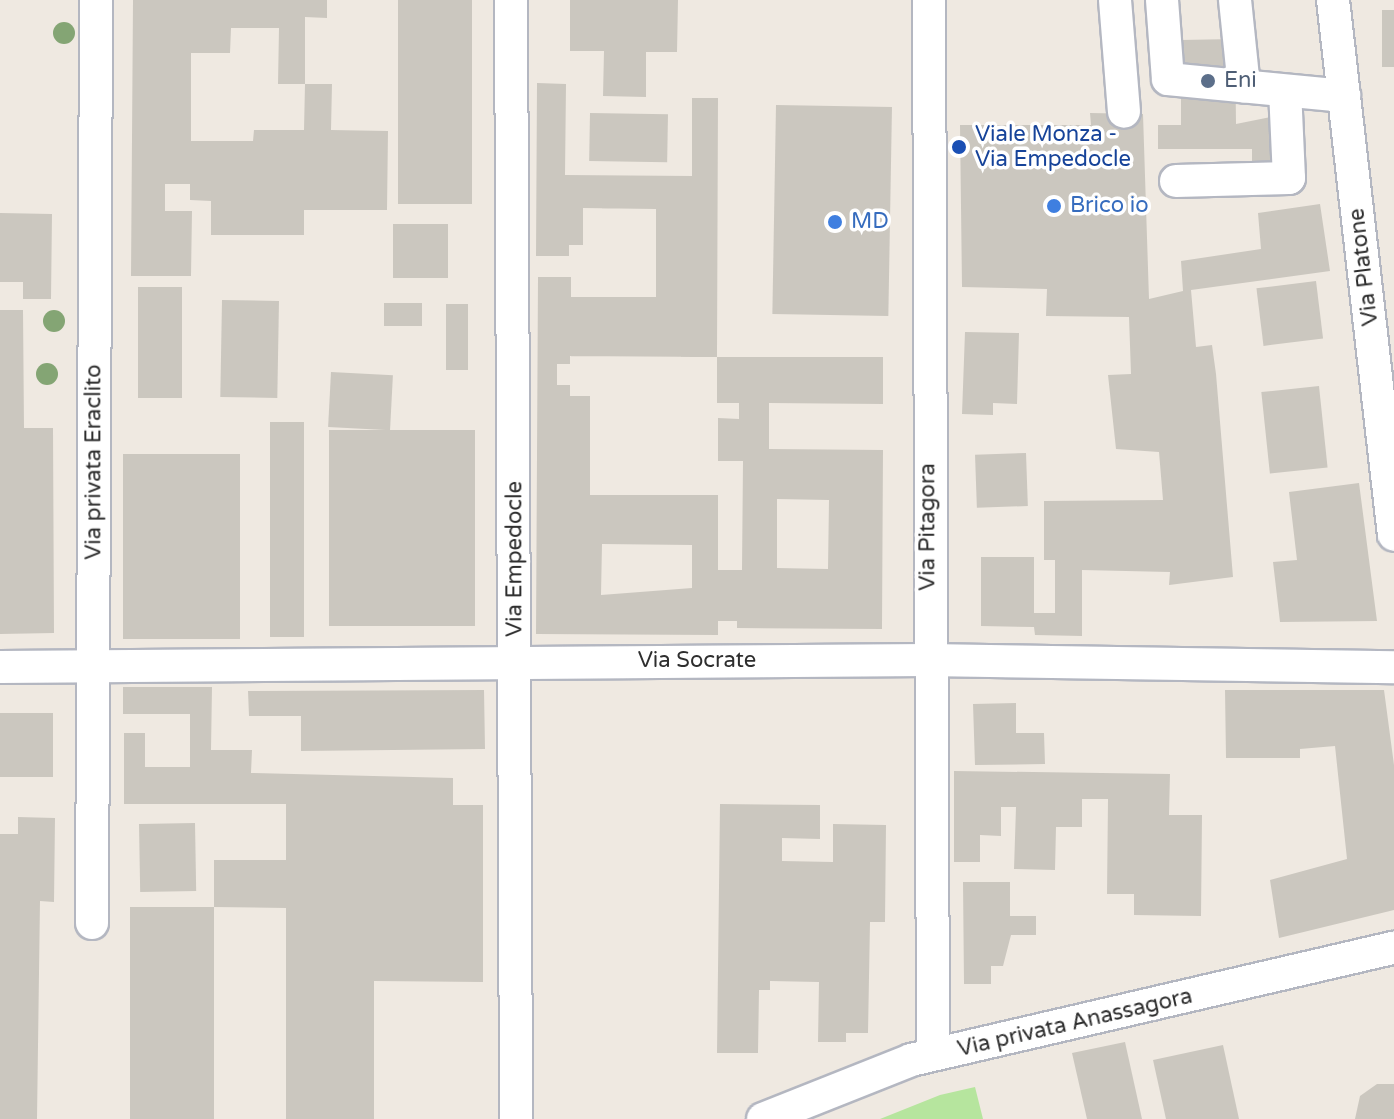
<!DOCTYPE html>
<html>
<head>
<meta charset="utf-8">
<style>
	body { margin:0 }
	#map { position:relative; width:1394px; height:1119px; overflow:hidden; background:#efe9e1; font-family:"Varela Round",sans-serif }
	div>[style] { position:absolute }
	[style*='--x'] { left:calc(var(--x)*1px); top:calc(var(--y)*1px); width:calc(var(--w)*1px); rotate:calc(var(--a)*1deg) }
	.green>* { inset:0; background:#b6e59e }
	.building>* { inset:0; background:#cbc7bf; transform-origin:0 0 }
	.roads { filter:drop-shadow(2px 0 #b4b7c1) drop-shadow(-2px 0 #b4b7c1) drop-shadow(0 2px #b4b7c1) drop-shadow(0 -2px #b4b7c1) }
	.minor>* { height:32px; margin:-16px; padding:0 16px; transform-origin:16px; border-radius:16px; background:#fff }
	.trees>* { width:22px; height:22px; margin:-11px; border-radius:50%; background:#84a574 }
	.dots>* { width:22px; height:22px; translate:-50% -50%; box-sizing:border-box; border:4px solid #fff; border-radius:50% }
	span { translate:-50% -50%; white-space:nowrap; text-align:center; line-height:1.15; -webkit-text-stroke:7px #fff; paint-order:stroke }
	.service-label { font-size:22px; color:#4e5e75 }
	.left { translate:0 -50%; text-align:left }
	.transit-label { font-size:22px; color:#164399 }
	.shop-label { font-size:22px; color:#366cbe }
	.street-label { font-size:22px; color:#2e2e2e }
</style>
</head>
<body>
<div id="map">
	<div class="green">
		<i style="clip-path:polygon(975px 1087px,983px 1119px,880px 1119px,940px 1095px)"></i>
	</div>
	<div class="building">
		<i style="clip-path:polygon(133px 0,327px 0,327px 18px,305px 17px,305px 84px,278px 84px,279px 28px,231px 28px,230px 53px,191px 53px,191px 141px,253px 141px,254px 130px,304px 130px,305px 84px,332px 84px,331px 130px,388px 131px,387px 210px,304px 210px,304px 235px,211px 235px,211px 201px,190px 200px,190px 184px,165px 184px,165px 211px,192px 211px,191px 276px,131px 276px)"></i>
		<i style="left:398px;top:0;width:74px;height:204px"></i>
		<i style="clip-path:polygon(570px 0,678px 0,677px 52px,646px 52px,646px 97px,603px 96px,604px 51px,570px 51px)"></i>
		<i style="left:1382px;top:10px;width:12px;height:57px"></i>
		<i style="clip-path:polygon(1235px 39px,1236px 124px,1276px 116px,1276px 161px,1252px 161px,1252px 149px,1158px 149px,1158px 125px,1181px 125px,1181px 40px)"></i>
		<i style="clip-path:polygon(evenodd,537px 83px,566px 84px,565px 175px,692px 176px,692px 98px,718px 98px,717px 357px,883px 357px,883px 404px,769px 403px,769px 449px,883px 450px,882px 629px,737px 628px,737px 621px,718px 621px,718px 635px,536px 634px,538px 277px,571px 277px,571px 297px,656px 297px,656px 209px,583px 208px,583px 245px,569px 245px,569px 256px,536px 256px,537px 83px,570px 356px,717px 357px,717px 403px,739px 403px,739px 419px,718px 418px,718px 461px,743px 461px,742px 570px,718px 570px,718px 495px,590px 495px,590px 396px,570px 396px,570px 385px,557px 385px,557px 364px,570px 364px,570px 356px,537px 83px,777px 499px,829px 500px,828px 569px,777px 568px,777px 499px,537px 83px,602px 544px,692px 545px,692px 588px,601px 595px,602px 544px)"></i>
		<i style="left:776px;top:105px;width:116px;height:209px;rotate:1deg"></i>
		<i style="left:590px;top:113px;width:78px;height:48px;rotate:1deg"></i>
		<i style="clip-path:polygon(1090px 113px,1143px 114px,1149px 299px,1183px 291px,1181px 261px,1261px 249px,1258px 213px,1320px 204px,1330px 271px,1191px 290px,1196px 347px,1212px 345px,1216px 374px,1233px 577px,1169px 585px,1170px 572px,1082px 570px,1082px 636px,1035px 635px,1034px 627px,981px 626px,981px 557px,1034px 557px,1034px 613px,1055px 613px,1055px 560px,1044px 560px,1044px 501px,1163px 500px,1159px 452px,1116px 449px,1108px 375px,1131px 374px,1129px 317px,1046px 316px,1047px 289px,962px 287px,960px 125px,1091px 125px)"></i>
		<i style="clip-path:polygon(0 213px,52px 214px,51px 299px,23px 299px,23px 282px,0 282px)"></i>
		<i style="left:393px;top:224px;width:55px;height:54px"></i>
		<i style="left:1316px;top:281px;width:58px;height:60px;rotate:83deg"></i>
		<i style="left:138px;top:287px;width:44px;height:111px"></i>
		<i style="left:222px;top:300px;width:57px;height:97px;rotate:1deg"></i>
		<i style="left:384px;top:303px;width:38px;height:23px"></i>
		<i style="left:446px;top:304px;width:22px;height:66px"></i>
		<i style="clip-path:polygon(0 310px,23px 310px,24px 428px,53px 428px,54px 633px,0 634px)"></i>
		<i style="clip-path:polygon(965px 332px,1019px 333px,1017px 404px,993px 403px,993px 415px,962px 414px)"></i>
		<i style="left:331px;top:372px;width:62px;height:55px;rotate:3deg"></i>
		<i style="left:1319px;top:386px;width:82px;height:58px;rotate:84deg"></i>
		<i style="left:270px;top:422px;width:34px;height:215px"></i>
		<i style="left:329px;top:430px;width:146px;height:196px"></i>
		<i style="left:1026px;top:453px;width:53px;height:51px;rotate:88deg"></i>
		<i style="left:123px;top:454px;width:117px;height:185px"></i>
		<i style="clip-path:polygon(1359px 483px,1377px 621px,1280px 622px,1273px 562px,1297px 560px,1289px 492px)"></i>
		<i style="clip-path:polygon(123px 687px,212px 687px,211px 750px,252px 750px,251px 773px,453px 778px,453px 805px,483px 805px,483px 982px,374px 981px,374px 1119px,286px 1119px,286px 908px,214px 907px,214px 860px,286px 860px,286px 804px,124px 804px,124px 733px,145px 733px,145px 767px,190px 767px,190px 714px,123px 714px)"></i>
		<i style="clip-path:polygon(484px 690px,485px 749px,301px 751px,301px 716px,249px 716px,248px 691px)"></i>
		<i style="clip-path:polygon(1225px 690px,1384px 690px,1394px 765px,1394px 910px,1279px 938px,1270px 880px,1347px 859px,1335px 746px,1300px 749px,1300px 758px,1226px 758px)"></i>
		<i style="clip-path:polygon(1016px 703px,1016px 733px,1044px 733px,1045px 764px,975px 765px,973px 704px)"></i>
		<i style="left:0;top:713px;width:53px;height:64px"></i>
		<i style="clip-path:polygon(954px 771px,1170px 774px,1169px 815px,1202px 815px,1201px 916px,1134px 915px,1134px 894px,1107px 894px,1108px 799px,1082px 799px,1082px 827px,1056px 827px,1055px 870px,1014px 869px,1016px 807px,1001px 807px,1001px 836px,980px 835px,980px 862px,954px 862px)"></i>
		<i style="clip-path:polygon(720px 804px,820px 805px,820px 839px,782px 838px,782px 861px,833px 862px,833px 824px,886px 825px,885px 922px,870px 922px,868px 1033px,846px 1033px,846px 1042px,818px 1042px,819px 982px,770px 981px,770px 990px,759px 990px,758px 1053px,717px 1053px)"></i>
		<i style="clip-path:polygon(18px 817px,55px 818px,54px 902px,40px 901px,37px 1119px,0 1119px,0 834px,18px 834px)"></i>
		<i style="left:195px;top:823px;width:68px;height:56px;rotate:89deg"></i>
		<i style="clip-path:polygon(963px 882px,1010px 882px,1010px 916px,1036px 916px,1036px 935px,1011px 935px,1003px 966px,991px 966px,991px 984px,964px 984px)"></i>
		<i style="left:130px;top:907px;width:84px;height:212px"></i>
		<i style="clip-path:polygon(1125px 1042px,1142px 1119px,1087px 1119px,1072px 1053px)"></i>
		<i style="clip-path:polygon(1223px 1045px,1239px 1119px,1166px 1119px,1153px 1060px)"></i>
		<i style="clip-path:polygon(1377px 1084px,1394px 1084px,1394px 1119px,1355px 1119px,1360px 1096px)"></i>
	</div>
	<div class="roads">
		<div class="minor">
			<i style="--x:511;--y:0;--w:1119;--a:89.74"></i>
			<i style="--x:929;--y:0;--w:1054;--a:89.78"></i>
			<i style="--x:1115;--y:0;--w:112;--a:85.4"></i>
			<i style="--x:1162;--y:0;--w:79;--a:85.7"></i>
			<i style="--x:1168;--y:79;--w:177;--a:5.5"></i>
			<i style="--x:1235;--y:0;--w:87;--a:84.1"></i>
			<i style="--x:1333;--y:0;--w:538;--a:83.5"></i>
			<i style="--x:1176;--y:181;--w:113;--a:-1.5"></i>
			<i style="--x:1289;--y:178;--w:87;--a:-92.6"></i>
			<i style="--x:0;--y:667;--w:928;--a:-0.43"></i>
			<i style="--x:928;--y:660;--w:466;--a:0.9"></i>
			<i style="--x:92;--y:923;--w:923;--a:-89.75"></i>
			<i style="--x:763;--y:1119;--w:159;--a:-21.7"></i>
			<i style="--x:911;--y:1060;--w:496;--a:-13.1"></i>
		</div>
	</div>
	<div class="trees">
		<i style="left:64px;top:33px"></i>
		<i style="left:54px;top:321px"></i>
		<i style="left:47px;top:374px"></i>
	</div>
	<div class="dots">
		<i style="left:1208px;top:81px;background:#5c6f8a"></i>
		<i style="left:959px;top:147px;background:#1a4fb4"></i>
		<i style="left:1054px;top:206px;background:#3f7fe0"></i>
		<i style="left:835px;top:222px;background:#3f7fe0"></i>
	</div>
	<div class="service-label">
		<span class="left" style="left:1224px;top:81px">Eni</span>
	</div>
	<div class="transit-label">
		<span class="left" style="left:975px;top:147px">Viale Monza -<br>Via Empedocle</span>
	</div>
	<div class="shop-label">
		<span class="left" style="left:1070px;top:206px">Brico io</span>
		<span class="left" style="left:851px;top:222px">MD</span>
	</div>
	<div class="street-label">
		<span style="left:1364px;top:267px;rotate:-97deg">Via Platone</span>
		<span style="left:94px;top:462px;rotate:-90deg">Via privata Eraclito</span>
		<span style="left:928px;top:527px;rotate:-90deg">Via Pitagora</span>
		<span style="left:515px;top:559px;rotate:-90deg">Via Empedocle</span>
		<span style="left:697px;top:661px">Via Socrate</span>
		<span style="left:1075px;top:1023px;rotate:-13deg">Via privata Anassagora</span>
	</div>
</div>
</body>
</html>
